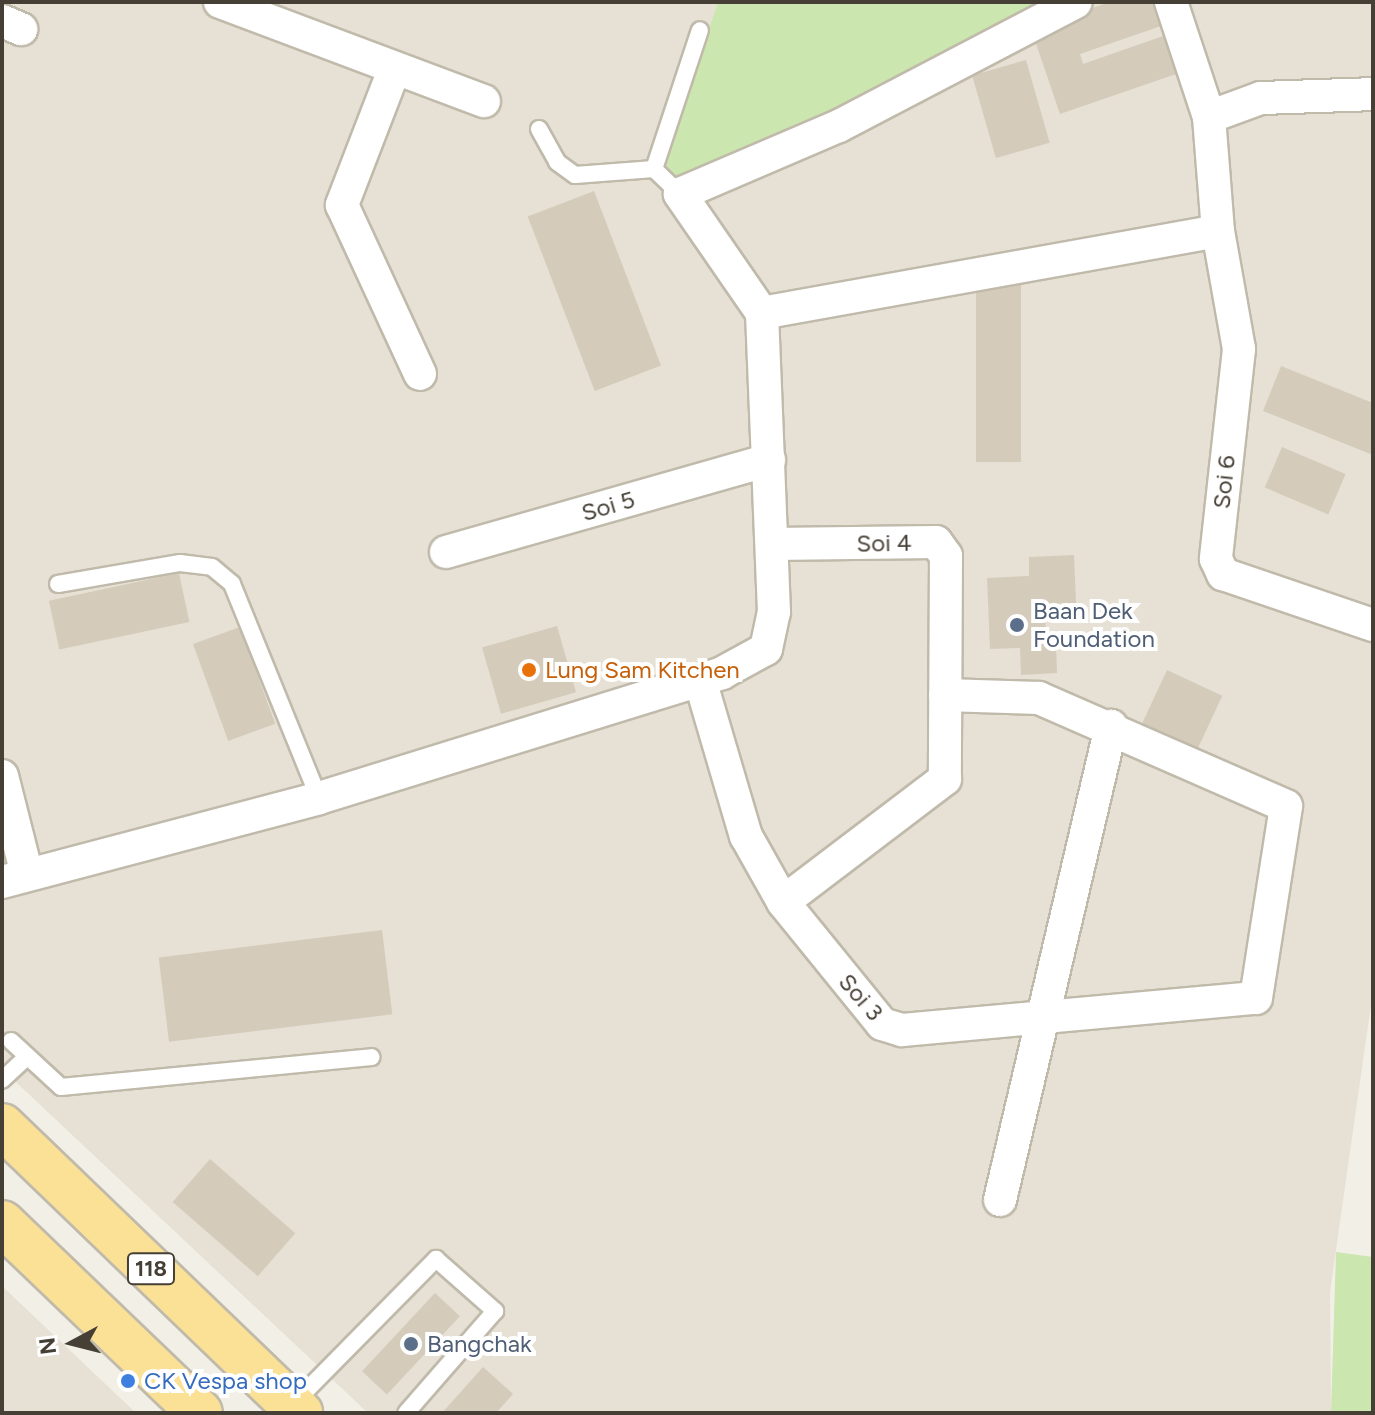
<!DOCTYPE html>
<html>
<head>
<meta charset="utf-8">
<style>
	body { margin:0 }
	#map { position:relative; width:1375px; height:1415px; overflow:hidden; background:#f2efe6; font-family:Figtree,sans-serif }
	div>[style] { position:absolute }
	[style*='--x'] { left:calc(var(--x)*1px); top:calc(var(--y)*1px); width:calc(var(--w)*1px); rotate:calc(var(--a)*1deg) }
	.residential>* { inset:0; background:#e6e1d4 }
	.green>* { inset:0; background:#cce6af }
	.building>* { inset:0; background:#d4cbbb; transform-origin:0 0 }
	.roads { filter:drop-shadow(2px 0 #c0baab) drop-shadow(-2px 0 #c0baab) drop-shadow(0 2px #c0baab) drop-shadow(0 -2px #c0baab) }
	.service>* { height:16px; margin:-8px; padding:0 8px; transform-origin:8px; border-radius:8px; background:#fff }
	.minor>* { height:32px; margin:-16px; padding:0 16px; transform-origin:16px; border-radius:16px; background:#fff }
	.primary>* { height:44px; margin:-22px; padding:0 22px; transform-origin:22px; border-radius:22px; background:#fbe196 }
	.dots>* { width:22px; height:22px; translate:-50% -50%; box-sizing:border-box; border:4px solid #fff; border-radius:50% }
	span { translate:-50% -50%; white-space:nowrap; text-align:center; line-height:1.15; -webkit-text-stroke:8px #fff; paint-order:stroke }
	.shield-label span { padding:2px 6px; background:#fff; border:2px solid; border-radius:6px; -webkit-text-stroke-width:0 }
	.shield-label { font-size:22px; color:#453f35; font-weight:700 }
	.street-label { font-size:24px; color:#453f35 }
	.service-label { font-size:24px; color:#4e5e75 }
	.left { translate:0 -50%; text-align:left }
	.food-label { font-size:24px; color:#c56008 }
	.shop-label { font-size:24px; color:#366cbe }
	.frame { position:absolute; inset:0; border:4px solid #453f35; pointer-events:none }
	.north { position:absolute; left:32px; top:1303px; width:80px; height:80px; -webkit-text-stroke:6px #fff; paint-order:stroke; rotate:263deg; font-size:22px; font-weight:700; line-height:32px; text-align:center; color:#453f35 }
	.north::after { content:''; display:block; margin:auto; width:28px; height:36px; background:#453f35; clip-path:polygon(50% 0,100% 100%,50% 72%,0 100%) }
</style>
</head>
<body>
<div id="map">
	<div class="residential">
		<i style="clip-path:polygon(2px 2px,718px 2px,663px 166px,1071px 2px,1373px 2px,1373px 991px,1330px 1292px,1331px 1413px,368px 1413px,2px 1069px)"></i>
		<i style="clip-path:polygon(2px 1286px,136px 1413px,2px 1413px)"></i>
	</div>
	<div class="green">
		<i style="clip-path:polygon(718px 2px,1071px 2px,681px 179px,662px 167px)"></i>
		<i style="clip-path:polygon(1336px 1252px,1373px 1257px,1373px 1413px,1331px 1413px)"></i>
	</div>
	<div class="building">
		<i style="clip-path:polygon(1110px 2px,1157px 2px,1164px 25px,1080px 54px,1083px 64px,1166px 35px,1179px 73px,1060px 114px,1031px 29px)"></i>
		<i style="left:1026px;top:60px;width:86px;height:56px;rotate:74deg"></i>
		<i style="left:594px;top:191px;width:187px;height:71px;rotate:69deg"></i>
		<i style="left:976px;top:282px;width:45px;height:180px"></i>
		<i style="clip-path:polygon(1281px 366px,1373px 403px,1373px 455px,1263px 411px)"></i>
		<i style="left:1282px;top:447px;width:69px;height:44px;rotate:23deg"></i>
		<i style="clip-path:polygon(1074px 555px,1076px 603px,1045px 604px,1046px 646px,1056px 645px,1057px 673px,1021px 675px,1020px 648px,990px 649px,987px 578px,1029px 576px,1029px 557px)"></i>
		<i style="left:179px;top:573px;width:50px;height:133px;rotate:78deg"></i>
		<i style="left:557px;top:626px;width:69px;height:78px;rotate:74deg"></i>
		<i style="left:240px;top:627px;width:103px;height:50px;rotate:70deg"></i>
		<i style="left:1167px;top:670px;width:61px;height:60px;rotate:25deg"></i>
		<i style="left:382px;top:930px;width:85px;height:225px;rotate:83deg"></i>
		<i style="left:210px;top:1159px;width:113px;height:57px;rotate:41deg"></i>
		<i style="left:435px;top:1293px;width:34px;height:107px;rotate:43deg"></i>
		<i style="clip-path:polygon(483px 1367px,513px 1394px,496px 1413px,442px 1413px)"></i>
	</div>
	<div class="roads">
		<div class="service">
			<i style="--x:539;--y:129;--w:38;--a:61"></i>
			<i style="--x:557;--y:162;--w:22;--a:36"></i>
			<i style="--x:575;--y:175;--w:79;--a:-4.3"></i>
			<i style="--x:654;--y:169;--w:36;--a:44"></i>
			<i style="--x:654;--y:169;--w:146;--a:-71.7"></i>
			<i style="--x:58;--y:584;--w:124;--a:-9.8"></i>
			<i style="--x:180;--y:563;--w:32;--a:7"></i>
			<i style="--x:212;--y:567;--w:26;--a:40"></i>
			<i style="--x:232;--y:584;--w:231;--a:67.9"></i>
			<i style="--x:11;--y:1041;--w:68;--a:42.6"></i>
			<i style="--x:61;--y:1087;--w:312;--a:-5.5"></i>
			<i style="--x:2;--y:1080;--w:35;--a:-43"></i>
			<i style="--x:293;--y:1404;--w:204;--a:-45.4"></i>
			<i style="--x:436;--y:1259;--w:79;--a:41.4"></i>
			<i style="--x:495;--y:1311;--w:135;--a:131.1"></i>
		</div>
		<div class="minor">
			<i style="--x:220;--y:2;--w:282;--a:20.6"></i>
			<i style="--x:1171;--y:2;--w:121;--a:71.7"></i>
			<i style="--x:1209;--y:117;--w:114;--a:85.5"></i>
			<i style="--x:1218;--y:231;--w:120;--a:79.9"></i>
			<i style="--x:1239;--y:349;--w:211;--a:96.3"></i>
			<i style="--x:1216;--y:559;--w:17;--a:65"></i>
			<i style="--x:1223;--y:574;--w:158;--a:18.8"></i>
			<i style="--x:2;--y:21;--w:21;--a:23"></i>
			<i style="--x:394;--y:70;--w:145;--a:111.1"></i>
			<i style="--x:342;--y:205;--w:186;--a:65.2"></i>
			<i style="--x:1209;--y:117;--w:55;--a:-20.1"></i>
			<i style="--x:1261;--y:98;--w:112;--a:-2"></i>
			<i style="--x:762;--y:313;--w:463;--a:-10.2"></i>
			<i style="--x:772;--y:544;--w:164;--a:-0.7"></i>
			<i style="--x:936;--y:542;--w:17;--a:54"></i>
			<i style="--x:946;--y:556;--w:223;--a:90.3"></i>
			<i style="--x:945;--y:779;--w:203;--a:142.8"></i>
			<i style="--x:446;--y:552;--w:336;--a:-15.9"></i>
			<i style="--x:700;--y:680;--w:163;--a:73.6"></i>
			<i style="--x:746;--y:836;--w:76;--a:60.7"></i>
			<i style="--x:783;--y:902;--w:157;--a:50.9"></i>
			<i style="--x:882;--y:1024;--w:21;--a:17"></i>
			<i style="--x:902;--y:1030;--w:355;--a:-5.2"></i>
			<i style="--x:1256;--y:998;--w:194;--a:-81.1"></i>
			<i style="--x:1286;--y:806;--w:270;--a:-156.4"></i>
			<i style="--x:1039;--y:698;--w:94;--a:-178.2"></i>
			<i style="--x:2;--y:776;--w:102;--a:75.8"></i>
			<i style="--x:2;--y:882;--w:328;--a:-14.8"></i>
			<i style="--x:319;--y:798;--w:422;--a:-17.2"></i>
			<i style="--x:722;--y:673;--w:50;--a:-28.6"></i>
			<i style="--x:766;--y:649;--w:38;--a:-78"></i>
			<i style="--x:774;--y:612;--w:299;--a:-92.3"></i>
			<i style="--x:762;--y:313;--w:145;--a:-124.6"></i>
			<i style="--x:680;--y:194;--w:173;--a:-23.2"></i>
			<i style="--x:839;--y:126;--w:267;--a:-27.6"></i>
			<i style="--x:1000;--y:1200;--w:487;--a:-76.8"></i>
		</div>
		<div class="primary">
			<i style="--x:2;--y:1126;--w:414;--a:43.9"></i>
			<i style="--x:2;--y:1223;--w:274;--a:43.8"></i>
		</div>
	</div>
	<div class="dots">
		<i style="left:1017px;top:625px;background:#5c6f8a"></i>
		<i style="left:529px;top:670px;background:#e8710a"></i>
		<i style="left:411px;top:1344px;background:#5c6f8a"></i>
		<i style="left:128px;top:1381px;background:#3f7fe0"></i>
	</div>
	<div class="shield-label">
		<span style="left:151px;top:1269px">118</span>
	</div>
	<div class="street-label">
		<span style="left:1224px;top:482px;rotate:-84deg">Soi 6</span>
		<span style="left:608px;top:506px;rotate:-16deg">Soi 5</span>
		<span style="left:884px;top:543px;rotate:-1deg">Soi 4</span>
		<span style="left:861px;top:997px;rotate:49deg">Soi 3</span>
	</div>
	<div class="service-label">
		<span class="left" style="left:1033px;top:625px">Baan Dek<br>Foundation</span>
		<span class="left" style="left:427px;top:1344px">Bangchak</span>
	</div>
	<div class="food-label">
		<span class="left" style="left:545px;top:670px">Lung Sam Kitchen</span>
	</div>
	<div class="shop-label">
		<span class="left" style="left:144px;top:1381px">CK Vespa shop</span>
	</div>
	<div class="frame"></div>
	<div class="north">N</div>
</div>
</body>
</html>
